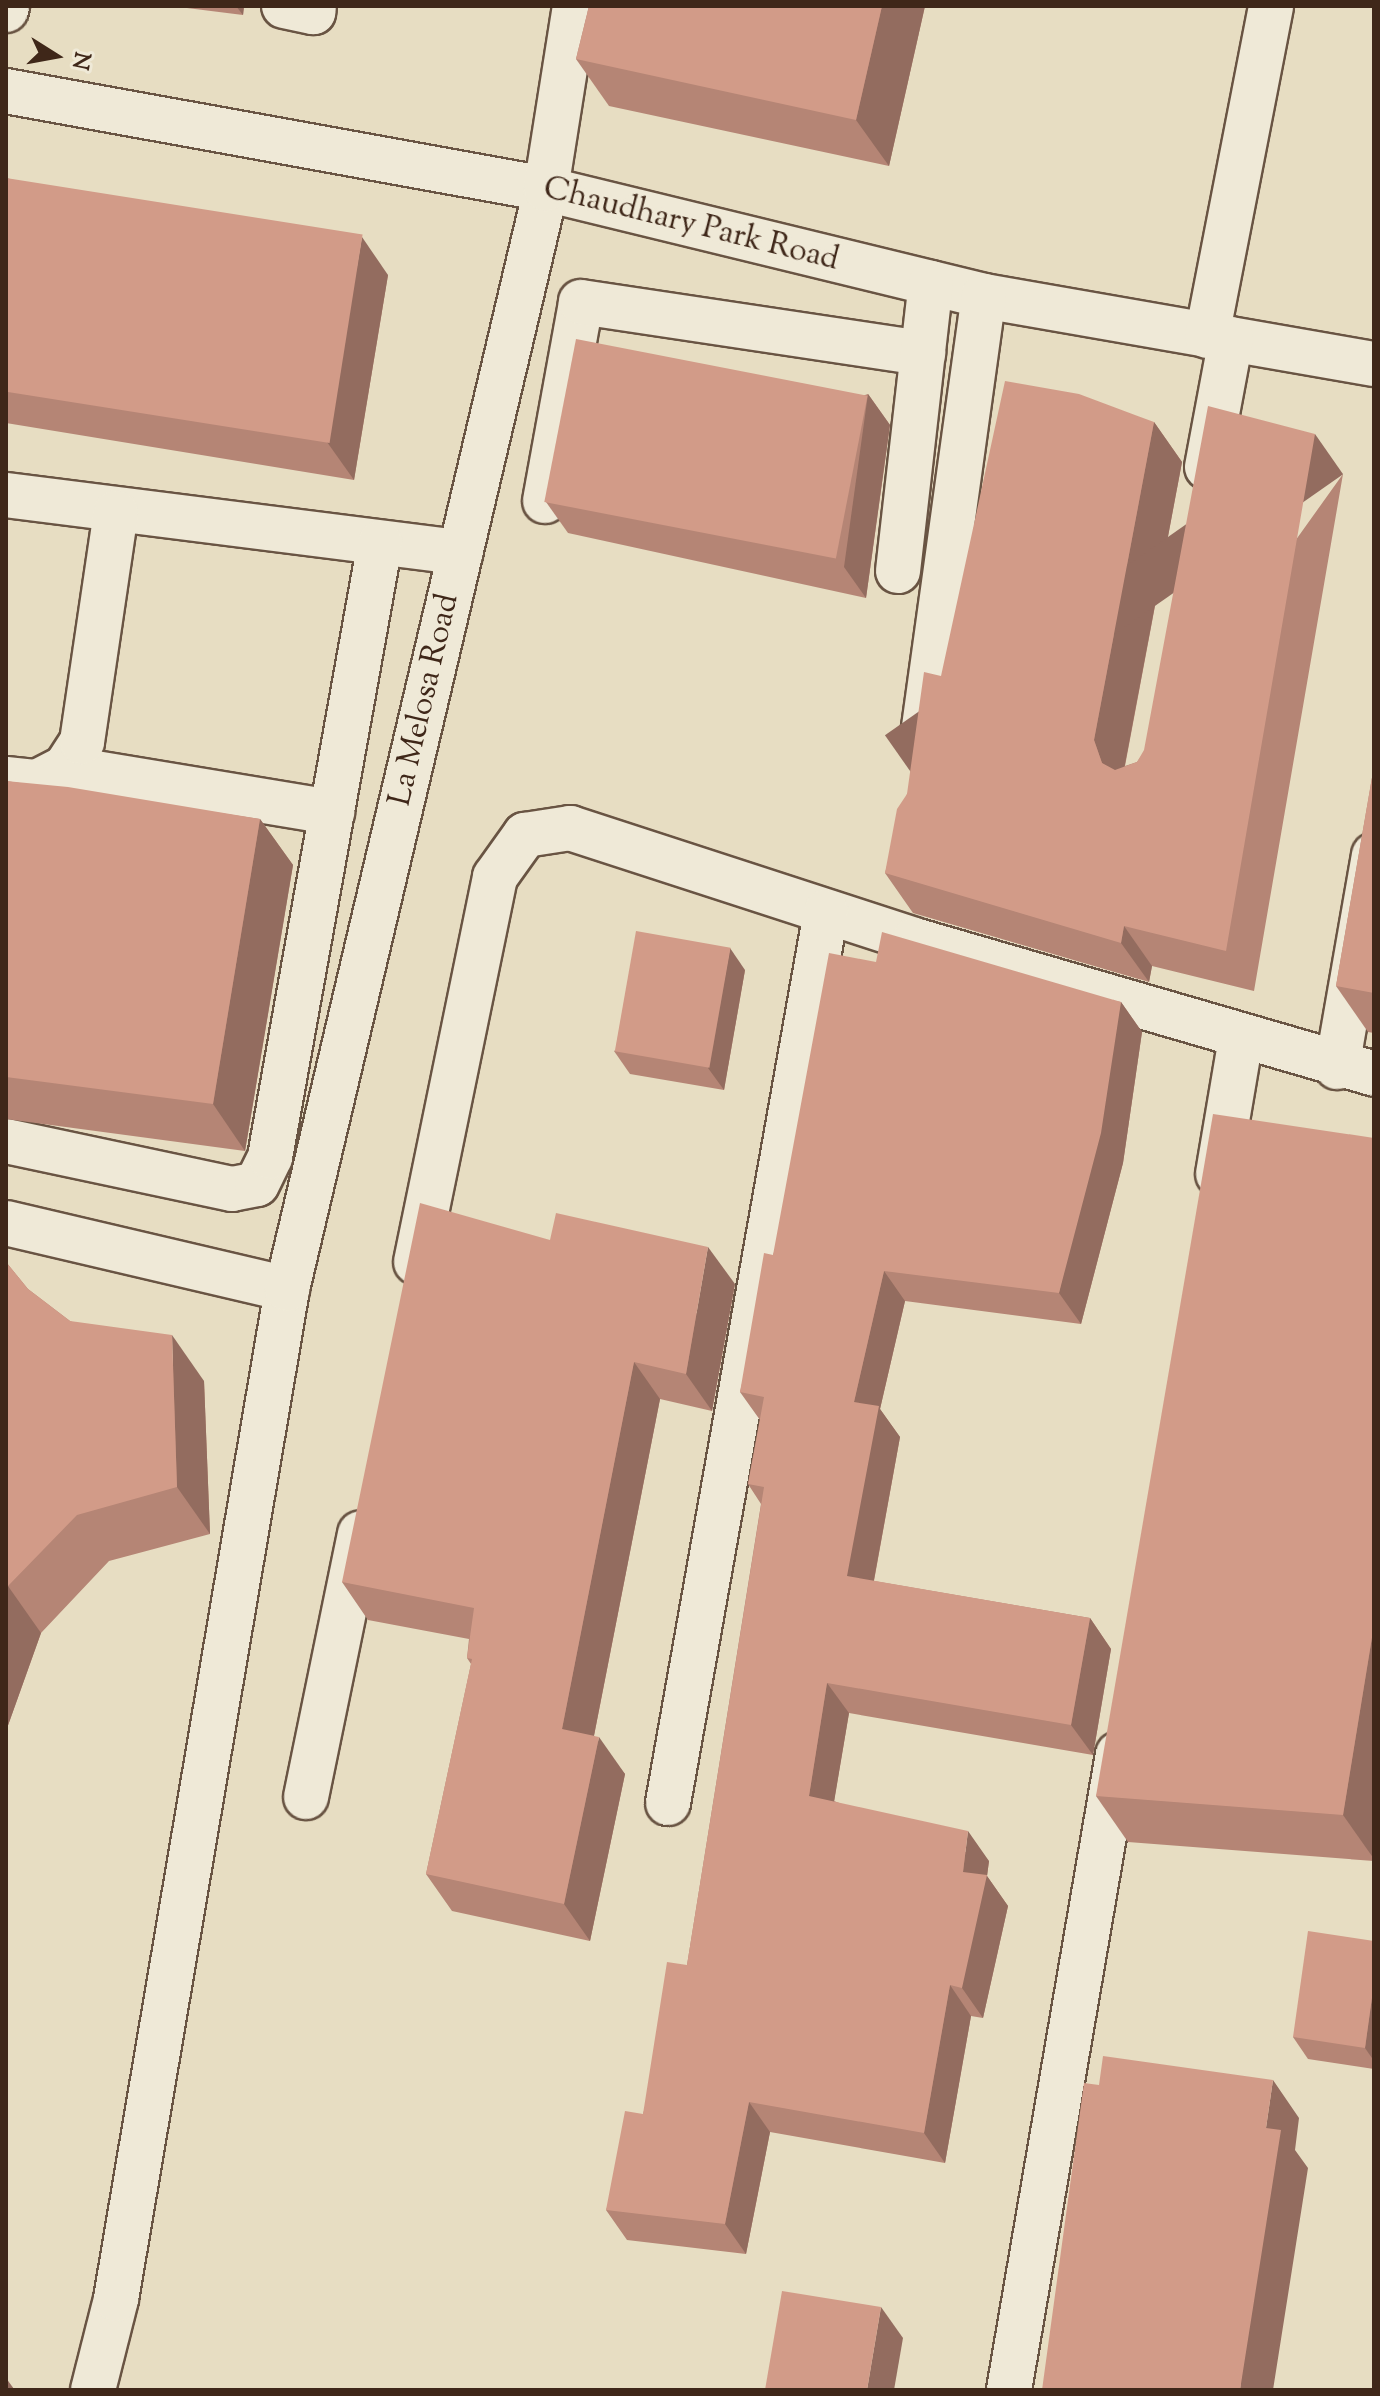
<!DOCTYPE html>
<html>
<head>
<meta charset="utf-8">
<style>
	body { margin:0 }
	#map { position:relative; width:1380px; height:2396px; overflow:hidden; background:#e7ddc2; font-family:"Sorts Mill Goudy",serif }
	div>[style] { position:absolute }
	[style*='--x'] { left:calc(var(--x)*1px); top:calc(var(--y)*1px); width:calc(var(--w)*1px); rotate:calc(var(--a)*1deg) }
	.roads { filter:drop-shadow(2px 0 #695443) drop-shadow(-2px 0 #695443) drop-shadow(0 2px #695443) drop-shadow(0 -2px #695443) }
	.minor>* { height:44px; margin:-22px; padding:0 22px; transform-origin:22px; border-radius:22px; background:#efe9d7 }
	.wall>* { inset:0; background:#b58575 }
	.shaded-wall>* { inset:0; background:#936c5f; transform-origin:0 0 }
	.building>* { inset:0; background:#d29b88; transform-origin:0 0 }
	span { translate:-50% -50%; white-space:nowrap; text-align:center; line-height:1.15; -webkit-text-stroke:6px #efe9d7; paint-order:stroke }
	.street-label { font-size:32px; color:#3f2719 }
	.frame { position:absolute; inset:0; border:8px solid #3f2719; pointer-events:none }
	.north { position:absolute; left:16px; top:16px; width:80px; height:80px; -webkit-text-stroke:6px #efe9d7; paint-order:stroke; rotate:101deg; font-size:22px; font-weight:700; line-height:32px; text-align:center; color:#3f2719 }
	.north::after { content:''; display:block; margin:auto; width:28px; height:36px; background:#3f2719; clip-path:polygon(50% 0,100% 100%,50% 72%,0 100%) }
</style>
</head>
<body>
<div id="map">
	<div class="roads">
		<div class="minor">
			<i style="--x:284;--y:6;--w:30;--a:12"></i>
			<i style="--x:313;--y:12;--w:6;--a:-81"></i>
			<i style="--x:6;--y:10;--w:4;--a:-76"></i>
			<i style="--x:6;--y:91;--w:549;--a:10.29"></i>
			<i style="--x:546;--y:189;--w:451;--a:13.7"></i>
			<i style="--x:984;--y:296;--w:396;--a:9.9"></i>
			<i style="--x:1207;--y:336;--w:336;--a:-79"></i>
			<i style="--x:1207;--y:467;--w:130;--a:-79.4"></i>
			<i style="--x:6;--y:495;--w:458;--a:7.2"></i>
			<i style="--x:545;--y:501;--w:202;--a:-79.7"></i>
			<i style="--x:581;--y:302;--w:346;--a:8.5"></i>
			<i style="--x:898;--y:571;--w:290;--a:-83.5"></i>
			<i style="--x:923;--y:734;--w:442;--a:-82.1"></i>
			<i style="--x:65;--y:768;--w:271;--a:9.4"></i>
			<i style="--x:6;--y:779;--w:31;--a:6"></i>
			<i style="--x:37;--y:782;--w:31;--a:-27"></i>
			<i style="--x:65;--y:768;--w:31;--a:-57"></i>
			<i style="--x:82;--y:742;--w:232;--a:-81.6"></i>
			<i style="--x:1337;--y:1067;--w:215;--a:-80.1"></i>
			<i style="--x:6;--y:1141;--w:231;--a:12"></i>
			<i style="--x:232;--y:1189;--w:25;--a:-11"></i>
			<i style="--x:257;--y:1184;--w:30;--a:-64"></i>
			<i style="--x:270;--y:1157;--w:624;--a:-79.84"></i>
			<i style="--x:1218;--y:1174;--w:138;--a:-80.4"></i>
			<i style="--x:6;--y:1223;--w:289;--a:13.2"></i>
			<i style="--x:416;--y:1262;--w:393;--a:-78.4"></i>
			<i style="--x:495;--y:877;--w:52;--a:-54.5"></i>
			<i style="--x:525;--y:835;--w:46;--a:-8.8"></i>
			<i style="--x:570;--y:828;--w:362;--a:18"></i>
			<i style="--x:914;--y:940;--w:479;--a:16.2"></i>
			<i style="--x:306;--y:1797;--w:269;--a:-78.4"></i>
			<i style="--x:668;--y:1803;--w:905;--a:-79.94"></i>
			<i style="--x:93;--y:2390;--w:94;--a:-75.8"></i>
			<i style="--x:116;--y:2299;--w:1024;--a:-80.39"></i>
			<i style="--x:287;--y:1289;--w:1130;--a:-76.75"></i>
			<i style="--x:546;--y:189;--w:185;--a:-81"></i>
			<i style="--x:1009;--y:2390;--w:645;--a:-80.27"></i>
		</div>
	</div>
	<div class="wall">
		<i style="clip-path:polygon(171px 6px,244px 6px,243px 15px)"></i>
		<i style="clip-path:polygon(589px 6px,925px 6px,889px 166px,609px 106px,576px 59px)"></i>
		<i style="clip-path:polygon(6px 178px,388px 275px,354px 480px,6px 423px)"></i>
		<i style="clip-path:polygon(868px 394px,890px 425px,866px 598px,568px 533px,546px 502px)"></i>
		<i style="clip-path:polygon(1154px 422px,1182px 462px,1125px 766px,1137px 762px,1343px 474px,1254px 991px,1152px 966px,1149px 982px,913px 913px,885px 873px,907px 794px)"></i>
		<i style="clip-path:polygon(1374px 766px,1374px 1033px,1368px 1032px,1336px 986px)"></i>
		<i style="clip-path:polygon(6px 781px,260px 819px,293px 865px,245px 1151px,6px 1119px)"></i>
		<i style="clip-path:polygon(876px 962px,1121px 1002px,1142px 1032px,1123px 1163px,1081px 1324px,905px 1301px,880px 1409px,900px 1437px,874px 1581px,1090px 1618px,1111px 1649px,1093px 1755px,849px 1713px,834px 1801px,989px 1861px,987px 1876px,1008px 1906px,983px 2018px,971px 2016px,945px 2163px,770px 2132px,746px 2254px,627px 2240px,606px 2210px,643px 2114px,687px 1965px,761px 1504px,748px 1484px,760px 1420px,740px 1392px,773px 1255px)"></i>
		<i style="clip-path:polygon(745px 970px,724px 1090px,630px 1074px,614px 1051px)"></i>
		<i style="clip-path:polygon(1374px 1138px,1374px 1861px,1128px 1842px,1096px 1796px)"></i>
		<i style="clip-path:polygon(6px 1262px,28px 1289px,70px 1321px,204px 1381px,210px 1534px,109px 1561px,41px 1633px,6px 1731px)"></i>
		<i style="clip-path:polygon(735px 1284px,712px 1411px,660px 1399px,594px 1736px,625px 1774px,590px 1941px,452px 1911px,426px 1874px,471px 1664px,467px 1658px,469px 1639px,368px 1620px,342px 1582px)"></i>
		<i style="clip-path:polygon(1374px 1941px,1374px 2069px,1308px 2059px,1293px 2037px)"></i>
	</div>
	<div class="shaded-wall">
		<i style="clip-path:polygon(236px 6px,244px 6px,243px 15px)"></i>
		<i style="clip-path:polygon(882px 6px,925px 6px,889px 166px,856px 120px)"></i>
		<i style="clip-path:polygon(362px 237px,388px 275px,354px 480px,327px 442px)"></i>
		<i style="clip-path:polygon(868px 394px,890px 425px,866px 598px,844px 567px)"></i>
		<i style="clip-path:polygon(1154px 422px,1182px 462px,1122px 780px,1102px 763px,1094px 740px)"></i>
		<i style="left:1315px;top:434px;width:49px;height:525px;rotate:55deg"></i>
		<i style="clip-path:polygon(260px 819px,293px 865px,245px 1151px,213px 1104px)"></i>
		<i style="clip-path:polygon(1124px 926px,1152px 966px,1149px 982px,1121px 943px)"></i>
		<i style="clip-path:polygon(730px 948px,745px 970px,724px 1090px,708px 1068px)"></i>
		<i style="clip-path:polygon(1121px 1002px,1142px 1032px,1123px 1163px,1081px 1324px,1059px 1293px)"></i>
		<i style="clip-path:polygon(708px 1247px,735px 1284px,712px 1411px,686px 1374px)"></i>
		<i style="clip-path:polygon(884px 1271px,905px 1301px,880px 1409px,900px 1437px,869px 1607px,847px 1576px,854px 1402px)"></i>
		<i style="clip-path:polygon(172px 1335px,204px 1381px,210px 1534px,177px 1487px)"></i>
		<i style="clip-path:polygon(634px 1362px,660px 1399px,588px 1766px,562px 1729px)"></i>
		<i style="clip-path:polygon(8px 1586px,41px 1633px,6px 1731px,6px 1592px)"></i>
		<i style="clip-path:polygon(1090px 1618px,1111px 1649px,1093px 1755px,1071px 1725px)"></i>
		<i style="clip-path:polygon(1374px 1625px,1374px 1859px,1343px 1815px)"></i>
		<i style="clip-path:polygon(827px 1683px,849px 1713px,830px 1826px,809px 1796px)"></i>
		<i style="clip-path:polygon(599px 1737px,625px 1774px,590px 1941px,564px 1904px)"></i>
		<i style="clip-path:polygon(968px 1831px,989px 1861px,987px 1876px,1008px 1906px,983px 2018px,962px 1988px,963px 1872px)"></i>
		<i style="clip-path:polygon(1374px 1983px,1374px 2061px,1365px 2048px)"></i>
		<i style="clip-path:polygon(950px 1985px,971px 2016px,945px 2163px,924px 2133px)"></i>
		<i style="clip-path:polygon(1273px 2080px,1299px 2118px,1295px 2150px,1308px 2168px,1273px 2390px,1240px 2390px,1266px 2128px)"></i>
		<i style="clip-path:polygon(749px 2102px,770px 2132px,746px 2254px,725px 2224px)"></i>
		<i style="clip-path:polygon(881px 2307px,903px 2338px,894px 2390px,867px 2390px)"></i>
		<i style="clip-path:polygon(6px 2378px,14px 2389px,13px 2390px,6px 2390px)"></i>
	</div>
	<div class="building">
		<i style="clip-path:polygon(589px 6px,882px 6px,856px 120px,576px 59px)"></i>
		<i style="left:6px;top:178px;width:361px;height:211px;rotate:9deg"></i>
		<i style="left:576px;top:339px;width:297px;height:166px;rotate:11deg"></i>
		<i style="clip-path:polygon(1005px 381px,1079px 394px,1154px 422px,1094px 740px,1102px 763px,1115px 770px,1137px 762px,1144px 750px,1208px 406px,1315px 434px,1226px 951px,1124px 926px,1121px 943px,885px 873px,897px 809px,907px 794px,924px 672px,941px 676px)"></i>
		<i style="clip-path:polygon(1374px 766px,1374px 993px,1336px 986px)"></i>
		<i style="clip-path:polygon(6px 781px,68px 787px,260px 819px,213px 1104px,6px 1077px)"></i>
		<i style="left:636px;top:931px;width:96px;height:122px;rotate:10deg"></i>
		<i style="clip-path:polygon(882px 932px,1121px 1002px,1101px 1133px,1059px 1293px,884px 1271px,854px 1402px,879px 1406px,847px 1576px,1090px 1618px,1071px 1725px,827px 1683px,809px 1796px,968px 1831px,963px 1872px,987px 1875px,962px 1988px,950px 1985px,924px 2133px,749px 2102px,725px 2224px,606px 2210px,625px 2111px,643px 2114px,667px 1962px,687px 1965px,764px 1487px,748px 1484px,764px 1397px,740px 1392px,764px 1253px,773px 1255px,829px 953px,876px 962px)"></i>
		<i style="clip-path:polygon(1213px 1114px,1374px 1138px,1374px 1625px,1343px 1815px,1096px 1796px)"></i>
		<i style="clip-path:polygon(420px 1203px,550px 1240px,556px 1213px,708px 1247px,686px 1374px,634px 1362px,562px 1729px,599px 1737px,564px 1904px,426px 1874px,472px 1659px,467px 1658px,474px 1608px,342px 1582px)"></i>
		<i style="clip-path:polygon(6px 1262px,28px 1289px,70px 1321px,172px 1335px,177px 1487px,77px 1515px,8px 1586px,6px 1592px)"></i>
		<i style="clip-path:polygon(1308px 1931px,1374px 1941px,1374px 1983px,1365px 2048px,1293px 2037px)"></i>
		<i style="clip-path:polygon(1103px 2056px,1273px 2080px,1266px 2128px,1281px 2130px,1240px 2390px,1042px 2390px,1084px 2083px,1099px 2085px)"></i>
		<i style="clip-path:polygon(782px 2291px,881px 2307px,867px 2390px,765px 2390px)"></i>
	</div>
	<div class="street-label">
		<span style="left:691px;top:225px;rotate:14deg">Chaudhary Park Road</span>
		<span style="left:425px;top:700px;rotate:-77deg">La Melosa Road</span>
	</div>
	<div class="frame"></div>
	<div class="north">N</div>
</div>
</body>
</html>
